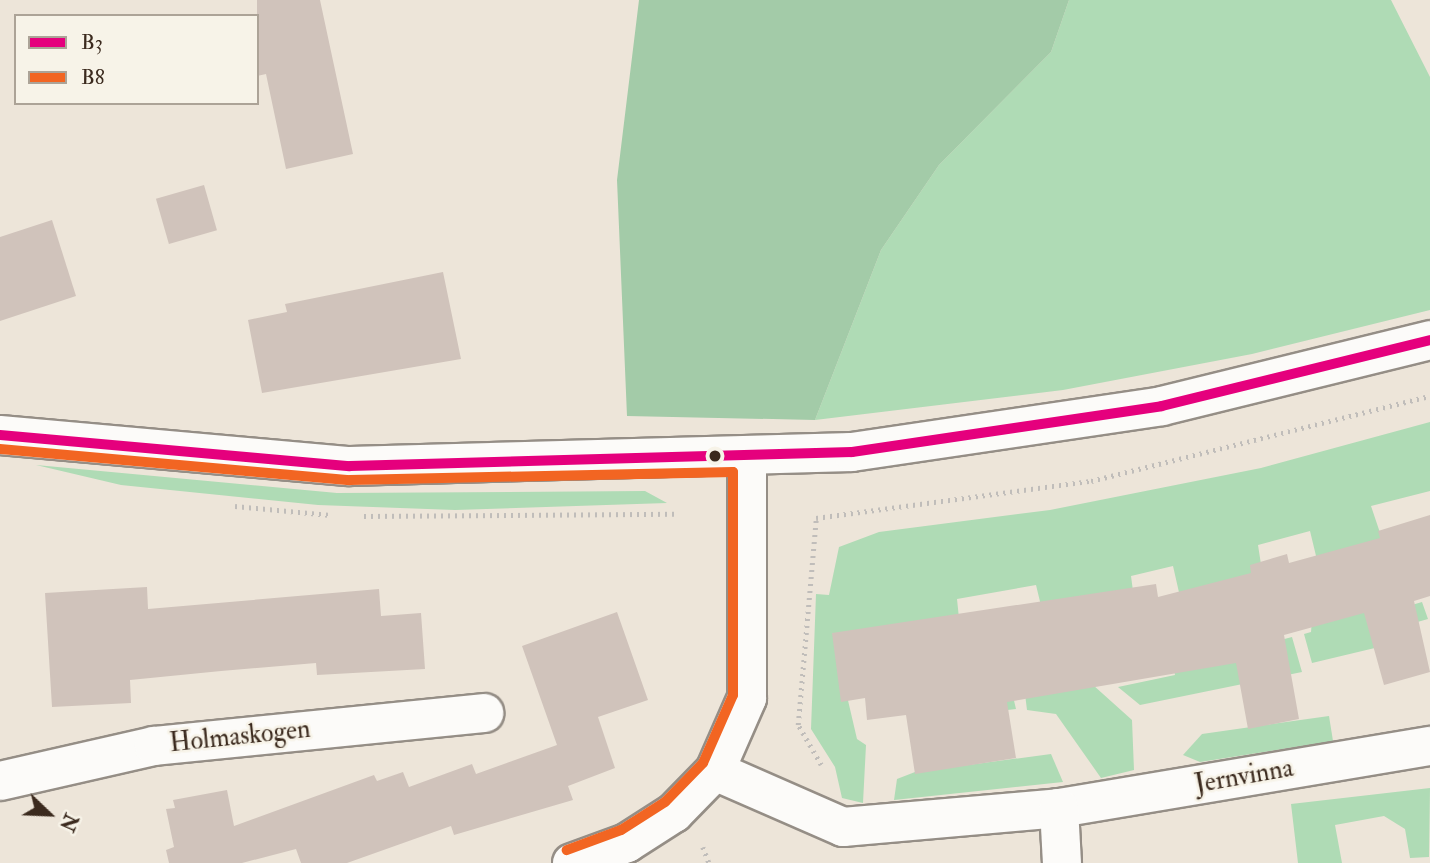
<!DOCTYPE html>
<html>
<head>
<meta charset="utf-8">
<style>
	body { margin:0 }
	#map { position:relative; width:1430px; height:863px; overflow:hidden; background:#ede5d9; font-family:"IM FELL Double Pica",serif }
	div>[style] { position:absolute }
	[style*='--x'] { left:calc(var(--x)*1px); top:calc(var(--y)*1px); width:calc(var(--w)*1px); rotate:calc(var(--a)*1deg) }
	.green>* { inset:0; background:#afdbb5 }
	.forest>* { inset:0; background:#a3cba8 }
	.building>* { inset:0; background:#d0c3bb; transform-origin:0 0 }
	.path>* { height:4.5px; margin-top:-2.25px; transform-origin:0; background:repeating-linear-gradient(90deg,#c0bdba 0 2px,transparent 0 7px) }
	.roads { filter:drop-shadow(2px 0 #958e86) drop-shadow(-2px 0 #958e86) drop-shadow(0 2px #958e86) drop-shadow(0 -2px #958e86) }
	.minor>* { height:38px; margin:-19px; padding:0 19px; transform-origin:19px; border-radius:19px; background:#fcfbf9 }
	.tertiary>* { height:38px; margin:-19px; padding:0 19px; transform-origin:19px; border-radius:19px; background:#fcfbf9 }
	.bus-1>* { height:10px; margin:-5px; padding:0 5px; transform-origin:5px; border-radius:5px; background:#e5007d }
	.bus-2>* { height:10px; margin:-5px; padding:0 5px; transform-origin:5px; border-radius:5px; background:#f26522 }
	.dots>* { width:19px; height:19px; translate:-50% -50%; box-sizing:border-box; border:4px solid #f7f3e8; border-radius:50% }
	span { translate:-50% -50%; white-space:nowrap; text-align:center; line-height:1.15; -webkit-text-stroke:5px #f7f3e8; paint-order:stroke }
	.street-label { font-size:26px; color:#3b2a1e }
	.legend { position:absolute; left:14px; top:14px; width:245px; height:91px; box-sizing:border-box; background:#f7f3e8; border:2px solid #aca397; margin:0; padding:9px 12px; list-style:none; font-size:21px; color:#3b2a1e }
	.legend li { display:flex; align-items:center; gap:14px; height:35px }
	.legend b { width:35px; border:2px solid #aca397 }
	.north { position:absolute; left:14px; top:779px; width:70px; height:70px; -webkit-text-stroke:5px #f7f3e8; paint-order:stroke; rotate:113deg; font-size:19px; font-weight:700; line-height:28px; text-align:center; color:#3b2a1e }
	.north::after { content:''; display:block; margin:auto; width:24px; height:32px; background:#3b2a1e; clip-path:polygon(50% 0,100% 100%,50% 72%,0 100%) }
</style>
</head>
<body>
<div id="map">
	<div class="green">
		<i style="clip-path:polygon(1069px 0,1391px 0,1430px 77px,1430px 310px,1252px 354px,1063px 390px,815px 420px,881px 250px,939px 165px,1051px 52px)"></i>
		<i style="clip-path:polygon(1430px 422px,1430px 491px,1371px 506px,1405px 607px,1422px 602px,1428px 619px,1375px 634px,1379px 647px,1312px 663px,1304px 634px,1311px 632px,1317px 560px,1310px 531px,1258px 545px,1273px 642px,1292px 637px,1302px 672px,1140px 705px,1118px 687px,1175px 675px,1171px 654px,1183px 610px,1173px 566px,1131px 576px,1133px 591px,1093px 685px,1132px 720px,1134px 770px,1101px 778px,1056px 714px,1027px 710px,1024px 686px,1043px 614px,1036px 585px,957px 599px,960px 628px,1011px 688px,1016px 709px,929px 719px,843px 679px,857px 739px,866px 745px,863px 803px,842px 798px,835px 767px,811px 729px,816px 594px,829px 595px,839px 547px,879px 532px,1050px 510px,1261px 468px)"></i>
		<i style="clip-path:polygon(36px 465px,337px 493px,645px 491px,667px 503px,455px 510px,318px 505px,121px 485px)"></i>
		<i style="clip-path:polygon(1329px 716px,1333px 741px,1200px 762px,1183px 755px,1202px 734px)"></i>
		<i style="clip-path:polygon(1051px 754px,1063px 782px,894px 800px,897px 779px,915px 772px)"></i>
		<i style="clip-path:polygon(1430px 788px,1429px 857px,1410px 858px,1405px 829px,1384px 816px,1335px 825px,1342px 863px,1298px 863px,1291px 804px)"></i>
	</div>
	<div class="forest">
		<i style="clip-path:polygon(639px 0,1069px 0,1051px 52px,939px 165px,881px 250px,815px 420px,627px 416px,617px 180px)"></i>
	</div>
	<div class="building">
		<i style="clip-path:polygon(257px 0,320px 0,353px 154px,286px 169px,266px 74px,257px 76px)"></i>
		<i style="left:204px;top:185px;width:47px;height:50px;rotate:74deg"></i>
		<i style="clip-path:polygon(52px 220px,76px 296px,0 321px,0 237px)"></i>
		<i style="clip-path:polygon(443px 272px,461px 359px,262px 393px,248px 320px,287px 312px,285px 304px)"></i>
		<i style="clip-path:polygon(1430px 515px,1430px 596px,1414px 601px,1430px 672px,1384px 685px,1364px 613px,1284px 635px,1299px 719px,1248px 729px,1236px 663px,1007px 702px,1016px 758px,915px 774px,906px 715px,867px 720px,865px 698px,841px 702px,832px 633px,1156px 584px,1158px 597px,1251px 573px,1250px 565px,1287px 554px,1289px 563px,1380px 538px,1378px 531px)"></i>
		<i style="clip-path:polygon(147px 587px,148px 609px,379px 589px,381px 616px,421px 613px,425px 669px,317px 675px,316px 663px,221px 671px,130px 680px,131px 703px,52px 707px,45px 593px)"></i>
		<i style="clip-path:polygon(617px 612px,648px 700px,598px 717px,615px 768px,568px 786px,573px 800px,454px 835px,451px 826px,347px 863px,301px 863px,296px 849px,242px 863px,169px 863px,166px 850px,174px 847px,166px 809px,175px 808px,173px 800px,227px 790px,234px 826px,374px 775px,377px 781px,403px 772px,409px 787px,472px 764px,476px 774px,557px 745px,522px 646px)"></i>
	</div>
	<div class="path">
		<i style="--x:235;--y:506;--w:96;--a:5.4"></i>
		<i style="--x:364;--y:516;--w:312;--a:-0.4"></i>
		<i style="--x:821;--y:765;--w:46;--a:-119.9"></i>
		<i style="--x:798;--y:725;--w:208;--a:-85"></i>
		<i style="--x:816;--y:518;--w:277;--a:-7.7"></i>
		<i style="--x:1091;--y:481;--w:349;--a:-14.1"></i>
		<i style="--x:703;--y:847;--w:17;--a:69"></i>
	</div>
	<div class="roads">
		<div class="minor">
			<i style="--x:715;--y:771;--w:140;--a:23.6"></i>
			<i style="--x:843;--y:827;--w:217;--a:-5"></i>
			<i style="--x:1059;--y:808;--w:376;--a:-9.5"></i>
			<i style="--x:0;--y:781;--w:158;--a:-12.8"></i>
			<i style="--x:154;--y:746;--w:332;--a:-5.7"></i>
			<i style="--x:1059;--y:808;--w:55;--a:86.9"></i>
			<i style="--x:572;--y:863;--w:59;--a:-20"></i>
			<i style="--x:627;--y:843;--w:56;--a:-32.6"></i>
			<i style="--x:674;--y:813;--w:59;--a:-45.7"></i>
			<i style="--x:715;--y:771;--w:80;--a:-66.3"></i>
			<i style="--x:747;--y:698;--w:240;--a:-90"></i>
		</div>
		<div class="tertiary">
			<i style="--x:0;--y:435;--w:351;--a:5.1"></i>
			<i style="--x:350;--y:466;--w:502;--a:-1.6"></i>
			<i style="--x:852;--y:452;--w:313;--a:-8.4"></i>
			<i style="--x:1162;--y:406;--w:276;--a:-13.8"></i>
		</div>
	</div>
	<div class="bus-1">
		<i style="--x:0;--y:435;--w:351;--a:5.1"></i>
		<i style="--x:350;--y:466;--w:502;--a:-1.6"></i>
		<i style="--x:852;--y:452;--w:313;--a:-8.4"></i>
		<i style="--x:1162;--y:406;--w:276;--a:-13.8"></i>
	</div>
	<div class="bus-2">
		<i style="--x:0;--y:449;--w:351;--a:5.1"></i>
		<i style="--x:350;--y:480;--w:383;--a:-1.2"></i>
		<i style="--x:733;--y:472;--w:223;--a:90"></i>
		<i style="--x:733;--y:695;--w:74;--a:113.8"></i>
		<i style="--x:703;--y:763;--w:54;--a:134.3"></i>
		<i style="--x:665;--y:802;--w:52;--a:147.5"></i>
		<i style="--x:621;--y:830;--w:58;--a:159.7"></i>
	</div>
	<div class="dots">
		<i style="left:715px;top:456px;background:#3b2a1e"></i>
	</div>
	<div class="street-label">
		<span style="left:240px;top:737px;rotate:-6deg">Holmaskogen</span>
		<span style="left:1244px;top:777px;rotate:-10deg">Jernvinna</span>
	</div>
	<ul class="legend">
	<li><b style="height:9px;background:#e5007d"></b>B3</li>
	<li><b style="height:9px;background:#f26522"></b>B8</li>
	</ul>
	<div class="north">N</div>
</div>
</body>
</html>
